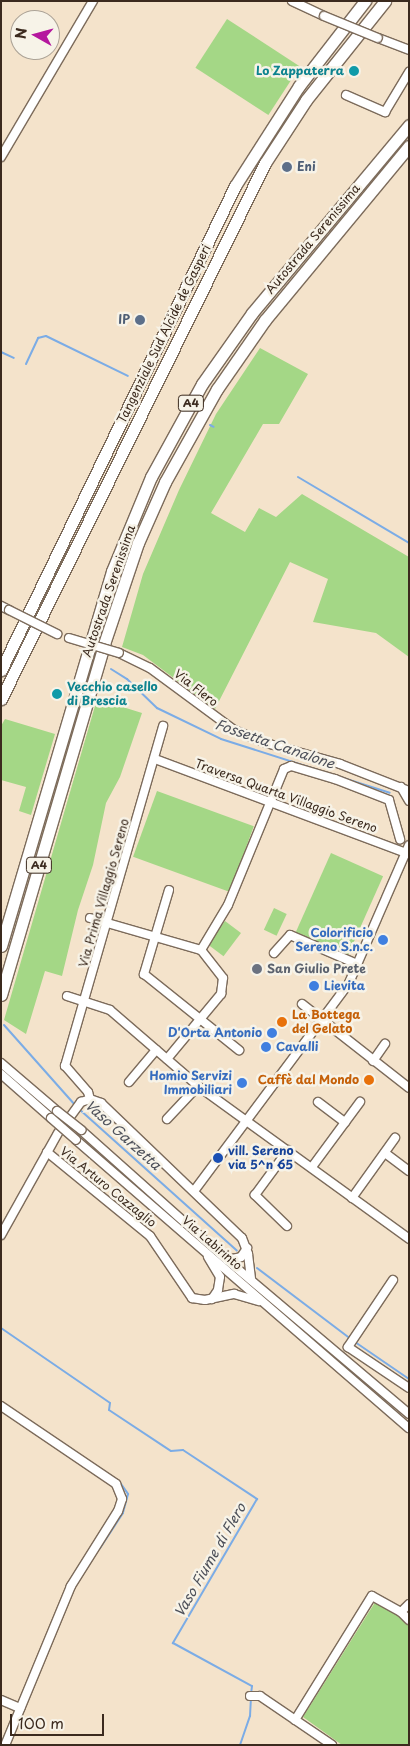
<!DOCTYPE html>
<html>
<head>
<meta charset="utf-8">
<style>
	body { margin:0 }
	#map { position:relative; width:410px; height:1746px; overflow:hidden; background:#f4e3cb; font-family:"Playpen Sans",sans-serif }
	div>[style] { position:absolute }
	[style*='--x'] { left:calc(var(--x)*1px); top:calc(var(--y)*1px); width:calc(var(--w)*1px); rotate:calc(var(--a)*1deg) }
	.green>* { inset:0; background:#a4d786; transform-origin:0 0 }
	.stream>* { height:2px; margin:-1px; padding:0 1px; transform-origin:1px; border-radius:1px; background:#7bace6 }
	.roads { filter:drop-shadow(1px 0 #7c6b5b) drop-shadow(-1px 0 #7c6b5b) drop-shadow(0 1px #7c6b5b) drop-shadow(0 -1px #7c6b5b) }
	.minor>* { height:8px; margin:-4px; padding:0 4px; transform-origin:4px; border-radius:4px; background:#fff }
	.highway>* { height:11px; margin:-5.5px; padding:0 5.5px; transform-origin:5.5px; border-radius:5.5px; background:#fff }
	.bridges { filter:drop-shadow(1px 0 #7c6b5b) drop-shadow(-1px 0 #7c6b5b) drop-shadow(0 1px #7c6b5b) drop-shadow(0 -1px #7c6b5b) }
	.minor-bridge>* { height:8px; margin:-4px; padding:0 4px; transform-origin:4px; border-radius:4px; background:#fff }
	.dots>* { width:14px; height:14px; translate:-50% -50%; box-sizing:border-box; border:2px solid #f7f3e8; border-radius:50% }
	span { translate:-50% -50%; white-space:nowrap; text-align:center; line-height:1.15; -webkit-text-stroke:5px #f7f3e8; paint-order:stroke }
	.shield-label span { padding:1px 4px; background:#f7f3e8; border:1px solid; border-radius:4px; -webkit-text-stroke-width:0 }
	.shield-label { font-size:11px; color:#3b2a1e; font-weight:700 }
	.culture-label { font-size:12px; color:#0d838f; font-weight:700 }
	.right { translate:-100% -50%; text-align:right }
	.left { translate:0 -50%; text-align:left }
	.service-label { font-size:12px; color:#4e5e75; font-weight:700 }
	.street-label { font-size:12px; color:#3b2a1e }
	.shop-label { font-size:12px; color:#366cbe; font-weight:700 }
	.worship-label { font-size:12px; color:#5b616d; font-weight:700 }
	.food-label { font-size:12px; color:#c56008; font-weight:700 }
	.transit-label { font-size:12px; color:#164399; font-weight:700 }
	.water-label { font-size:14px; color:#4e515a; font-style:italic }
	.frame { position:absolute; inset:0; border:2px solid #3b2a1e; pointer-events:none }
	.north { position:absolute; left:10px; top:10px; width:50px; height:50px; box-sizing:border-box; background:#f7f3e8; border:1px solid #aca397; border-radius:50%; rotate:277deg; font-size:14px; font-weight:700; line-height:20px; text-align:center; color:#3b2a1e }
	.north::after { content:''; display:block; margin:auto; width:18px; height:22px; background:#b5179e; clip-path:polygon(50% 0,100% 100%,50% 72%,0 100%) }
	.scale { position:absolute; left:10px; top:1714px; width:94px; height:22px; box-sizing:border-box; border:2px solid #3b2a1e; border-top:0; padding-left:6px; font-size:15px; line-height:18px; white-space:nowrap; color:#3b2a1e; -webkit-text-stroke:4px #f7f3e8; paint-order:stroke }
</style>
</head>
<body>
<div id="map">
	<div class="green">
		<i style="left:227px;top:19px;width:87px;height:58px;rotate:33deg"></i>
		<i style="clip-path:polygon(260px 348px,308px 374px,279px 424px,263px 424px,211px 513px,245px 532px,259px 508px,276px 517px,302px 494px,409px 557px,409px 657px,376px 633px,313px 622px,328px 579px,290px 562px,215px 709px,143px 655px,122px 647px,143px 574px,179px 490px,216px 414px)"></i>
		<i style="clip-path:polygon(97px 699px,142px 713px,120px 777px,106px 803px,93px 865px,78px 910px,62px 976px,45px 971px,26px 1034px,4px 1020px)"></i>
		<i style="clip-path:polygon(5px 719px,55px 734px,31px 815px,19px 811px,26px 787px,1px 780px,1px 726px)"></i>
		<i style="left:157px;top:791px;width:103px;height:70px;rotate:20deg"></i>
		<i style="left:331px;top:853px;width:57px;height:87px;rotate:24deg"></i>
		<i style="left:274px;top:908px;width:14px;height:24px;rotate:25deg"></i>
		<i style="left:225px;top:921px;width:20px;height:29px;rotate:37deg"></i>
		<i style="clip-path:polygon(379px 1596px,409px 1617px,409px 1745px,342px 1745px,303px 1717px)"></i>
	</div>
	<div class="stream">
		<i style="--x:1;--y:352;--w:14;--a:25"></i>
		<i style="--x:26;--y:364;--w:29;--a:-65"></i>
		<i style="--x:38;--y:338;--w:8;--a:-14"></i>
		<i style="--x:46;--y:336;--w:91;--a:26"></i>
		<i style="--x:210;--y:425;--w:4;--a:27"></i>
		<i style="--x:298;--y:477;--w:129;--a:30.7"></i>
		<i style="--x:111;--y:669;--w:19;--a:32"></i>
		<i style="--x:127;--y:679;--w:42;--a:44"></i>
		<i style="--x:157;--y:708;--w:71;--a:25.8"></i>
		<i style="--x:221;--y:739;--w:177;--a:17.7"></i>
		<i style="--x:4;--y:1025;--w:107;--a:48.4"></i>
		<i style="--x:79;--y:1109;--w:212;--a:41.9"></i>
		<i style="--x:257;--y:1268;--w:118;--a:37.1"></i>
		<i style="--x:1;--y:1328;--w:132;--a:34.5"></i>
		<i style="--x:110;--y:1403;--w:7;--a:98"></i>
		<i style="--x:109;--y:1410;--w:74;--a:33.5"></i>
		<i style="--x:171;--y:1451;--w:12;--a:-5"></i>
		<i style="--x:183;--y:1450;--w:89;--a:33.5"></i>
		<i style="--x:257;--y:1499;--w:167;--a:120.3"></i>
		<i style="--x:173;--y:1643;--w:90;--a:28.6"></i>
		<i style="--x:252;--y:1686;--w:8;--a:97"></i>
		<i style="--x:355;--y:1342;--w:65;--a:34.4"></i>
		<i style="--x:86;--y:1459;--w:40;--a:34"></i>
		<i style="--x:119;--y:1481;--w:16;--a:55"></i>
		<i style="--x:128;--y:1494;--w:20;--a:105"></i>
		<i style="--x:123;--y:1513;--w:42;--a:123.3"></i>
		<i style="--x:240;--y:1745;--w:31;--a:-71"></i>
		<i style="--x:250;--y:1716;--w:17;--a:-87"></i>
	</div>
	<div class="roads">
		<div class="minor">
			<i style="--x:292;--y:1;--w:35;--a:25"></i>
			<i style="--x:378;--y:38;--w:33;--a:21"></i>
			<i style="--x:346;--y:95;--w:43;--a:23.6"></i>
			<i style="--x:385;--y:112;--w:47;--a:-59"></i>
			<i style="--x:1;--y:157;--w:181;--a:-59.5"></i>
			<i style="--x:1;--y:606;--w:9;--a:27"></i>
			<i style="--x:119;--y:653;--w:34;--a:26"></i>
			<i style="--x:150;--y:668;--w:104;--a:36.4"></i>
			<i style="--x:234;--y:730;--w:35;--a:22"></i>
			<i style="--x:266;--y:743;--w:77;--a:15.8"></i>
			<i style="--x:340;--y:764;--w:74;--a:21.4"></i>
			<i style="--x:155;--y:759;--w:271;--a:20.5"></i>
			<i style="--x:401;--y:787;--w:16;--a:60"></i>
			<i style="--x:169;--y:890;--w:88;--a:106.6"></i>
			<i style="--x:144;--y:974;--w:122;--a:38.7"></i>
			<i style="--x:90;--y:918;--w:116;--a:16.1"></i>
			<i style="--x:274;--y:953;--w:24;--a:-48"></i>
			<i style="--x:290;--y:935;--w:73;--a:23.4"></i>
			<i style="--x:67;--y:996;--w:45;--a:18"></i>
			<i style="--x:110;--y:1010;--w:116;--a:40.8"></i>
			<i style="--x:198;--y:1086;--w:261;--a:35.9"></i>
			<i style="--x:302;--y:1004;--w:136;--a:38.1"></i>
			<i style="--x:167;--y:1059;--w:85;--a:-50.3"></i>
			<i style="--x:221;--y:994;--w:16;--a:-83"></i>
			<i style="--x:223;--y:978;--w:36;--a:-128"></i>
			<i style="--x:201;--y:950;--w:52;--a:-59"></i>
			<i style="--x:228;--y:905;--w:147;--a:-67.6"></i>
			<i style="--x:284;--y:769;--w:8;--a:-23"></i>
			<i style="--x:291;--y:766;--w:46;--a:16.5"></i>
			<i style="--x:335;--y:779;--w:58;--a:21.3"></i>
			<i style="--x:389;--y:800;--w:41;--a:74.2"></i>
			<i style="--x:373;--y:1061;--w:21;--a:-55"></i>
			<i style="--x:1;--y:1063;--w:74;--a:40.6"></i>
			<i style="--x:1;--y:1074;--w:67;--a:41.3"></i>
			<i style="--x:129;--y:1082;--w:42;--a:-49.8"></i>
			<i style="--x:90;--y:1099;--w:7;--a:-106"></i>
			<i style="--x:88;--y:1092;--w:35;--a:-131"></i>
			<i style="--x:65;--y:1066;--w:354;--a:-73.9"></i>
			<i style="--x:90;--y:1099;--w:12;--a:20"></i>
			<i style="--x:101;--y:1103;--w:195;--a:43.8"></i>
			<i style="--x:242;--y:1238;--w:17;--a:69"></i>
			<i style="--x:248;--y:1254;--w:26;--a:83"></i>
			<i style="--x:318;--y:1102;--w:34;--a:37"></i>
			<i style="--x:70;--y:1117;--w:19;--a:-54"></i>
			<i style="--x:81;--y:1102;--w:9;--a:-18"></i>
			<i style="--x:167;--y:1119;--w:45;--a:-46.8"></i>
			<i style="--x:81;--y:1130;--w:195;--a:41.7"></i>
			<i style="--x:227;--y:1260;--w:238;--a:40.2"></i>
			<i style="--x:76;--y:1140;--w:440;--a:40.9"></i>
			<i style="--x:47;--y:1152;--w:133;--a:39.2"></i>
			<i style="--x:150;--y:1236;--w:75;--a:55.9"></i>
			<i style="--x:192;--y:1298;--w:13;--a:9"></i>
			<i style="--x:205;--y:1300;--w:30;--a:-12"></i>
			<i style="--x:234;--y:1294;--w:26;--a:16"></i>
			<i style="--x:385;--y:1153;--w:30;--a:37"></i>
			<i style="--x:312;--y:1167;--w:81;--a:-53.6"></i>
			<i style="--x:194;--y:1191;--w:259;--a:-53.3"></i>
			<i style="--x:349;--y:983;--w:150;--a:-66.5"></i>
			<i style="--x:352;--y:1198;--w:74;--a:-54.4"></i>
			<i style="--x:287;--y:1226;--w:45;--a:-135.9"></i>
			<i style="--x:255;--y:1195;--w:56;--a:-53.7"></i>
			<i style="--x:1;--y:1235;--w:117;--a:-60.8"></i>
			<i style="--x:208;--y:1257;--w:23;--a:59"></i>
			<i style="--x:220;--y:1277;--w:13;--a:99"></i>
			<i style="--x:218;--y:1290;--w:11;--a:124"></i>
			<i style="--x:227;--y:1260;--w:14;--a:-12"></i>
			<i style="--x:241;--y:1257;--w:11;--a:-56"></i>
			<i style="--x:393;--y:1280;--w:81;--a:123.9"></i>
			<i style="--x:348;--y:1347;--w:73;--a:33.9"></i>
			<i style="--x:1;--y:1406;--w:139;--a:34.1"></i>
			<i style="--x:116;--y:1484;--w:16;--a:68"></i>
			<i style="--x:122;--y:1499;--w:13;--a:108"></i>
			<i style="--x:118;--y:1511;--w:89;--a:122.1"></i>
			<i style="--x:71;--y:1586;--w:172;--a:112.5"></i>
			<i style="--x:401;--y:1612;--w:11;--a:45"></i>
			<i style="--x:250;--y:1696;--w:10;--a:0"></i>
			<i style="--x:260;--y:1696;--w:87;--a:34.2"></i>
			<i style="--x:1;--y:1700;--w:21;--a:23"></i>
			<i style="--x:295;--y:1720;--w:146;--a:-58.2"></i>
			<i style="--x:372;--y:1596;--w:33;--a:29"></i>
			<i style="--x:401;--y:1612;--w:11;--a:-45"></i>
		</div>
		<div class="highway">
			<i style="--x:1;--y:670;--w:538;--a:-64.2"></i>
			<i style="--x:235;--y:186;--w:119;--a:-57.4"></i>
			<i style="--x:299;--y:86;--w:108;--a:-52.2"></i>
			<i style="--x:1;--y:699;--w:597;--a:-63.78"></i>
			<i style="--x:265;--y:163;--w:75;--a:-56.9"></i>
			<i style="--x:306;--y:100;--w:127;--a:-51.4"></i>
			<i style="--x:1;--y:946;--w:391;--a:-73.5"></i>
			<i style="--x:112;--y:571;--w:102;--a:-67.5"></i>
			<i style="--x:151;--y:477;--w:106;--a:-61.3"></i>
			<i style="--x:202;--y:384;--w:87;--a:-54.8"></i>
			<i style="--x:252;--y:313;--w:245;--a:-50.1"></i>
			<i style="--x:1;--y:995;--w:366;--a:-73.6"></i>
			<i style="--x:104;--y:644;--w:107;--a:-71.4"></i>
			<i style="--x:138;--y:543;--w:67;--a:-66.1"></i>
			<i style="--x:165;--y:482;--w:107;--a:-60.8"></i>
			<i style="--x:217;--y:389;--w:84;--a:-55.2"></i>
			<i style="--x:265;--y:320;--w:226;--a:-50.4"></i>
		</div>
	</div>
	<div class="bridges">
		<div class="minor-bridge">
			<i style="--x:324;--y:16;--w:58;--a:22.2"></i>
			<i style="--x:9;--y:610;--w:54;--a:26.6"></i>
			<i style="--x:69;--y:638;--w:52;--a:16.7"></i>
			<i style="--x:57;--y:1111;--w:31;--a:38"></i>
			<i style="--x:51;--y:1118;--w:33;--a:41"></i>
		</div>
	</div>
	<div class="dots">
		<i style="left:354px;top:71px;background:#0f9aa8"></i>
		<i style="left:287px;top:167px;background:#5c6f8a"></i>
		<i style="left:140px;top:320px;background:#5c6f8a"></i>
		<i style="left:57px;top:694px;background:#0f9aa8"></i>
		<i style="left:383px;top:940px;background:#3f7fe0"></i>
		<i style="left:257px;top:969px;background:#6b7280"></i>
		<i style="left:314px;top:986px;background:#3f7fe0"></i>
		<i style="left:282px;top:1022px;background:#e8710a"></i>
		<i style="left:272px;top:1033px;background:#3f7fe0"></i>
		<i style="left:266px;top:1047px;background:#3f7fe0"></i>
		<i style="left:369px;top:1080px;background:#e8710a"></i>
		<i style="left:242px;top:1083px;background:#3f7fe0"></i>
		<i style="left:218px;top:1158px;background:#1a4fb4"></i>
	</div>
	<div class="shield-label">
		<span style="left:191px;top:403px">A4</span>
		<span style="left:39px;top:865px">A4</span>
	</div>
	<div class="culture-label">
		<span class="right" style="left:344px;top:71px">Lo Zappaterra</span>
		<span class="left" style="left:67px;top:694px">Vecchio casello<br>di Brescia</span>
	</div>
	<div class="service-label">
		<span class="left" style="left:297px;top:167px">Eni</span>
		<span class="right" style="left:130px;top:320px">IP</span>
	</div>
	<div class="street-label">
		<span style="left:313px;top:239px;rotate:-50deg">Autostrada Serenissima</span>
		<span style="left:164px;top:334px;rotate:-64deg">Tangenziale Sud Alcide de Gasperi</span>
		<span style="left:109px;top:591px;rotate:-71deg">Autostrada Serenissima</span>
		<span style="left:196px;top:688px;rotate:38deg">Via Flero</span>
		<span style="left:286px;top:796px;rotate:20deg">Traversa Quarta Villaggio Sereno</span>
		<span style="left:104px;top:893px;rotate:-74deg">Via Prima Villaggio Sereno</span>
		<span style="left:108px;top:1187px;rotate:39deg">Via Arturo Cozzaglio</span>
		<span style="left:212px;top:1243px;rotate:41deg">Via Labirinto</span>
	</div>
	<div class="shop-label">
		<span class="right" style="left:373px;top:940px">Colorificio<br>Sereno S.n.c.</span>
		<span class="left" style="left:324px;top:986px">Lievita</span>
		<span class="right" style="left:262px;top:1033px">D'Orta Antonio</span>
		<span class="left" style="left:276px;top:1047px">Cavalli</span>
		<span class="right" style="left:232px;top:1083px">Homio Servizi<br>Immobiliari</span>
	</div>
	<div class="worship-label">
		<span class="left" style="left:267px;top:969px">San Giulio Prete</span>
	</div>
	<div class="food-label">
		<span class="left" style="left:292px;top:1022px">La Bottega<br>del Gelato</span>
		<span class="right" style="left:359px;top:1080px">Caffè dal Mondo</span>
	</div>
	<div class="transit-label">
		<span class="left" style="left:228px;top:1158px">vill. Sereno<br>via 5^n 65</span>
	</div>
	<div class="water-label">
		<span style="left:275px;top:744px;rotate:19deg">Fossetta Canalone</span>
		<span style="left:123px;top:1135px;rotate:42deg">Vaso Garzetta</span>
		<span style="left:210px;top:1560px;rotate:-60deg">Vaso Fiume di Flero</span>
	</div>
	<div class="frame"></div>
	<div class="north">N</div>
	<div class="scale">100 m</div>
</div>
</body>
</html>
